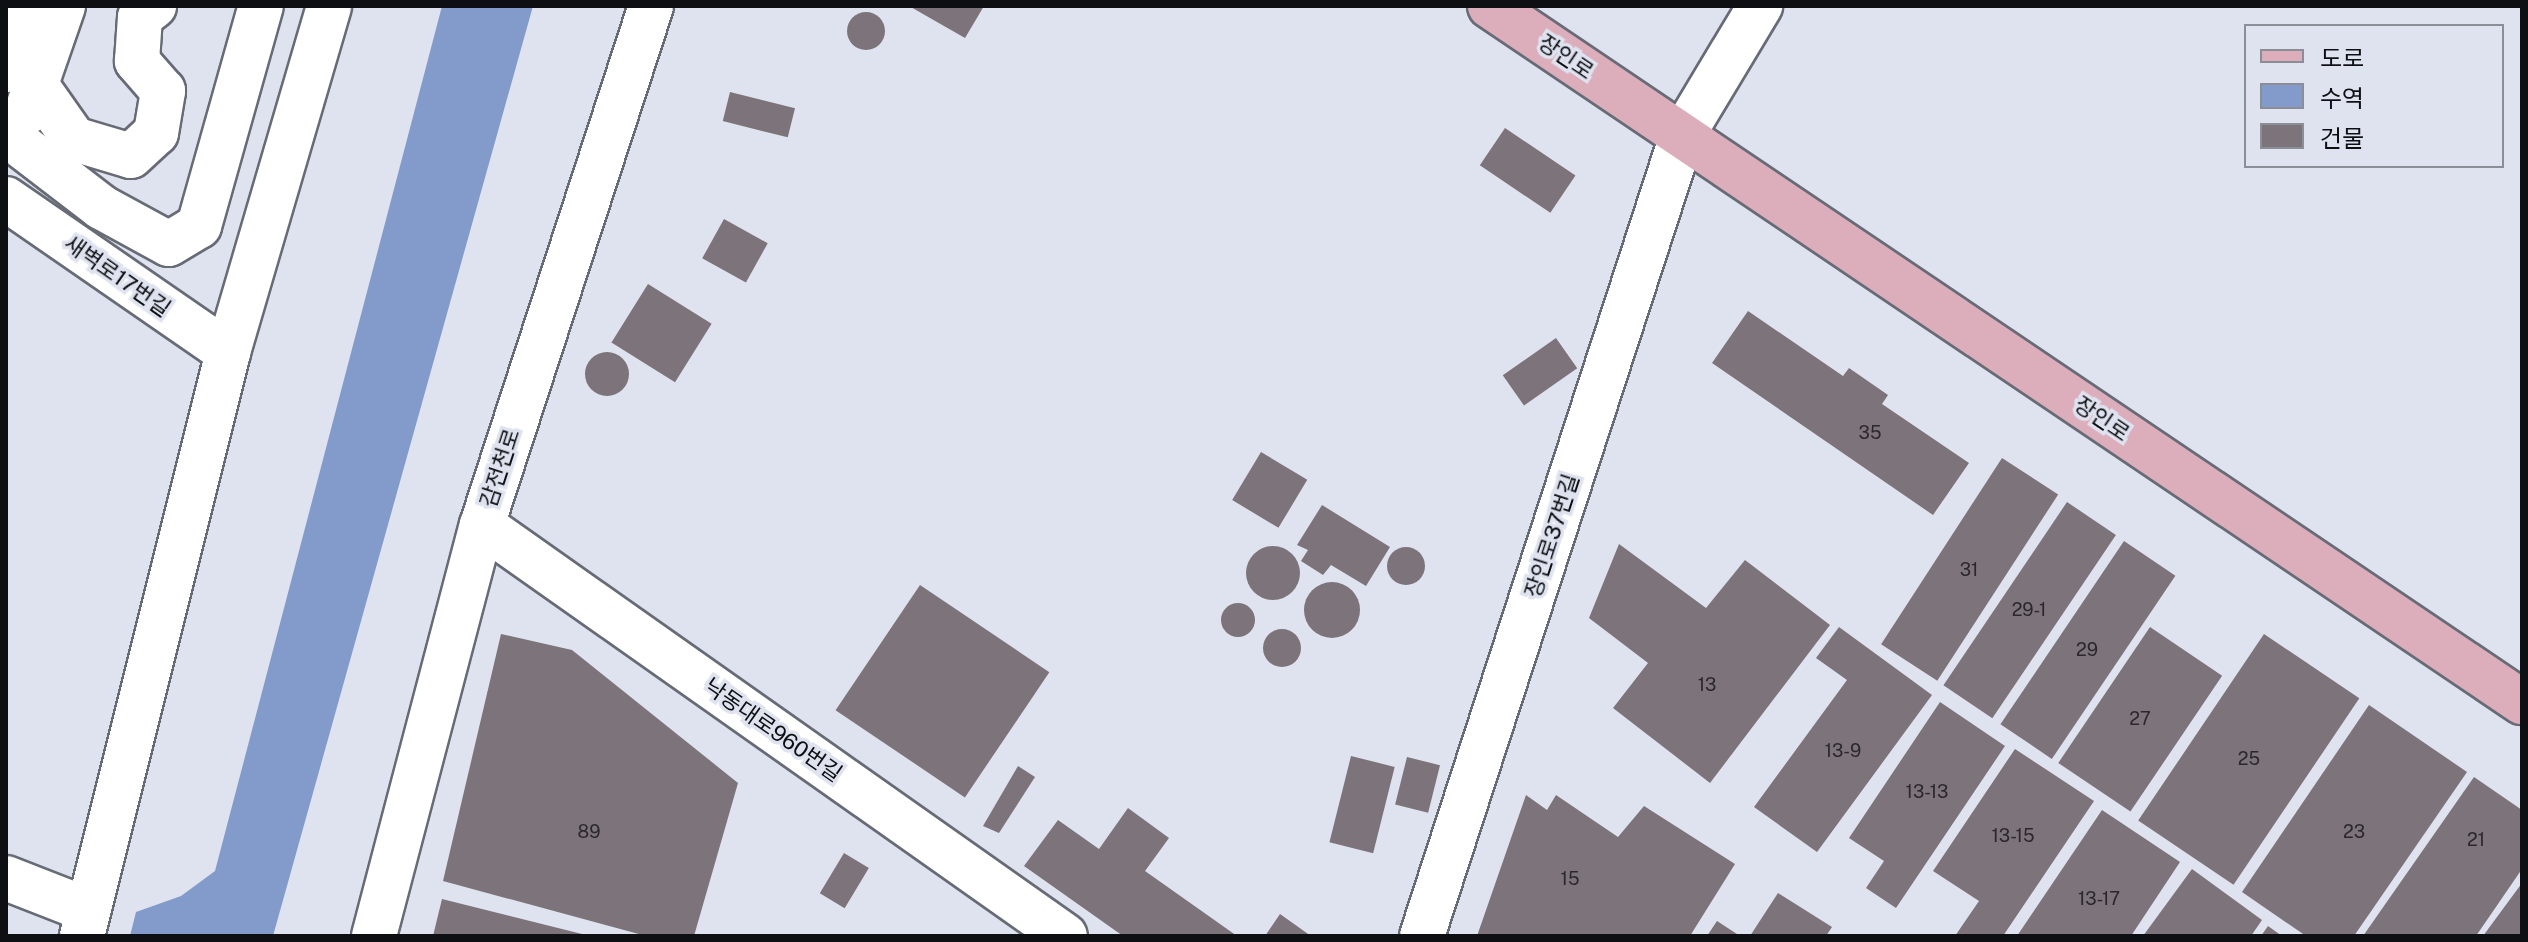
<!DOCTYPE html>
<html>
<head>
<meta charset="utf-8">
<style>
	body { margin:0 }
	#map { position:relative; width:2528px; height:942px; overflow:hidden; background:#dfe3ef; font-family:"Public Sans","Noto Sans KR",sans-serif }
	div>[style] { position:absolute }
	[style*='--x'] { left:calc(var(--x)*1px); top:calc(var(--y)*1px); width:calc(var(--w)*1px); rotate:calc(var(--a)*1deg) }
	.water>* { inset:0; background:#839bcb }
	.building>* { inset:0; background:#7d737a; transform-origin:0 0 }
	.round { border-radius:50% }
	.roads { filter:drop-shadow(2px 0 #676b75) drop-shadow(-2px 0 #676b75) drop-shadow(0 2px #676b75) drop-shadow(0 -2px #676b75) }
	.minor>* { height:44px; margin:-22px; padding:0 22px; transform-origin:22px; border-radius:22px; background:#fff }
	.major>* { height:44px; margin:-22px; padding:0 22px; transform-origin:22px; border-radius:22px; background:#dcaebc }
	span { translate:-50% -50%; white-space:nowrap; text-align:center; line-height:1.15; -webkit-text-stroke:7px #dfe3ef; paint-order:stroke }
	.number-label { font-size:18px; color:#2a282d }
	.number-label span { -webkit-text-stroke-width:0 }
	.street-label { font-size:22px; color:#0e0f13 }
	.frame { position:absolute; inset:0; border:8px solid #0e0f13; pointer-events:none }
	.legend { position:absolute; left:2244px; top:24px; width:260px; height:144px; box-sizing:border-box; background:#dfe3ef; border:2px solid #8b8e97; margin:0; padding:10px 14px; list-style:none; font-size:24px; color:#0e0f13 }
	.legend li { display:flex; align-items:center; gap:16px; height:40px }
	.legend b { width:40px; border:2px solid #8b8e97 }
</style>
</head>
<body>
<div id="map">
	<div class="water">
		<i style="clip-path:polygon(442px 6px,533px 6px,273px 936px,130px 936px,136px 912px,181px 896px,215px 871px)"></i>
	</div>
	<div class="building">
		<i style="clip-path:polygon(909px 6px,984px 6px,965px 38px)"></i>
		<i class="round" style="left:847px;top:12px;width:38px;height:38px"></i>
		<i style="left:730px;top:92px;width:67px;height:30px;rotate:14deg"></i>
		<i style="left:1505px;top:128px;width:85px;height:45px;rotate:34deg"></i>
		<i style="left:724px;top:219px;width:50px;height:45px;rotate:29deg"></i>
		<i style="left:648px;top:284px;width:75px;height:69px;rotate:32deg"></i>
		<i style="clip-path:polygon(1748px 311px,1843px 376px,1849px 368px,1888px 395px,1882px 404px,1969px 463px,1933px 515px,1712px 363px)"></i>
		<i style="left:1556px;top:338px;width:37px;height:65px;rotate:55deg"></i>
		<i class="round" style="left:585px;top:352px;width:44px;height:44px"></i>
		<i style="left:1261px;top:452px;width:54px;height:56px;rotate:31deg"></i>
		<i style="left:2002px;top:458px;width:67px;height:222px;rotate:33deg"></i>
		<i style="left:2067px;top:502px;width:59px;height:221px;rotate:34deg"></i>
		<i style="clip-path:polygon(1322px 505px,1390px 547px,1366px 586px,1331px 565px,1323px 575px,1301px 561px,1308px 550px,1297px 545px)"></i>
		<i style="left:2124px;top:541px;width:62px;height:221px;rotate:34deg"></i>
		<i style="clip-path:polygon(1619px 544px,1706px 608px,1745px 560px,1830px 625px,1710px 783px,1613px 708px,1648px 663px,1589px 618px)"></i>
		<i class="round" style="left:1246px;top:546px;width:54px;height:54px"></i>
		<i class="round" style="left:1387px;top:547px;width:38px;height:38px"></i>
		<i class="round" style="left:1304px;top:582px;width:56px;height:56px"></i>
		<i style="left:920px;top:585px;width:156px;height:151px;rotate:34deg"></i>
		<i class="round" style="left:1221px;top:603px;width:34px;height:34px"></i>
		<i style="clip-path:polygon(1839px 627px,1932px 695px,1817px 852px,1754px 807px,1847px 680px,1816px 658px)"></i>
		<i style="left:2150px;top:627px;width:87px;height:164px;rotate:34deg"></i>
		<i class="round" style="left:1263px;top:629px;width:38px;height:38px"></i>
		<i style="clip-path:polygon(501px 634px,572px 650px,738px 783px,694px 936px,646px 936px,443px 881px)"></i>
		<i style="left:2264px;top:634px;width:115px;height:225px;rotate:34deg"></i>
		<i style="clip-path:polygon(1940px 702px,2005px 746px,1896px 908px,1866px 888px,1884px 861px,1849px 838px)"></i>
		<i style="clip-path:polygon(2369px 705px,2467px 772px,2354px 936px,2306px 936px,2242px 892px)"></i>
		<i style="clip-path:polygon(2015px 749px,2094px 801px,2003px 936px,1955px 936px,1979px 901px,1933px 871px)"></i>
		<i style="left:1351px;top:756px;width:45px;height:89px;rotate:14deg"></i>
		<i style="left:1407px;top:757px;width:34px;height:49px;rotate:14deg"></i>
		<i style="clip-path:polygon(1018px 766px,1035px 777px,999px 833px,983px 826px)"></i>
		<i style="clip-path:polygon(2474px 777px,2522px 810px,2522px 869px,2476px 936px,2363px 936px)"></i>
		<i style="clip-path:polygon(1526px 795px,1547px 810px,1556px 795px,1618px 837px,1644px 806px,1735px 864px,1690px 936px,1477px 936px)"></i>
		<i style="clip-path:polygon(1128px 808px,1169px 838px,1145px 871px,1237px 936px,1123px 936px,1024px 866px,1058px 820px,1099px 849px)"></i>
		<i style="clip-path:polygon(2102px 810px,2180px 862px,2131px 936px,2017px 936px)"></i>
		<i style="left:844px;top:853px;width:29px;height:47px;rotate:31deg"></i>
		<i style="clip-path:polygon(2192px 869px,2262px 920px,2251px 936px,2143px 936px)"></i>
		<i style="clip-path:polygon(2522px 883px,2522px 936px,2483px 936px)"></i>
		<i style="clip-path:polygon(1778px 893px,1832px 927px,1826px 936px,1750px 936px)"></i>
		<i style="clip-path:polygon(442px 899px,586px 935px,586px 936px,433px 936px)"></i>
		<i style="clip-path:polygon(1280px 914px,1311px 936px,1265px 936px)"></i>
		<i style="clip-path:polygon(1717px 921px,1740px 936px,1707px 936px)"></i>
		<i style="clip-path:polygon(2268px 926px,2282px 936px,2261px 936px)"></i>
	</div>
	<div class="roads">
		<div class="minor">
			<i style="--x:6;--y:70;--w:67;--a:-73.5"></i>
			<i style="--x:36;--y:85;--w:66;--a:54.9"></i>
			<i style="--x:74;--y:139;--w:59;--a:16.6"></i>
			<i style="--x:131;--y:156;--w:34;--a:-43"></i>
			<i style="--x:156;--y:133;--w:43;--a:-80.5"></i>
			<i style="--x:163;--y:91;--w:40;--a:-131"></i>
			<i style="--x:137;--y:61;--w:44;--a:-86.1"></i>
			<i style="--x:140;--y:17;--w:18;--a:-38"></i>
			<i style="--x:26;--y:113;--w:113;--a:-70.9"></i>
			<i style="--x:6;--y:134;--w:120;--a:37.5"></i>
			<i style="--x:101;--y:207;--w:77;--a:28.6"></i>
			<i style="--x:169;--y:244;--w:35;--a:-31"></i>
			<i style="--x:199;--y:226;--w:229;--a:-74.3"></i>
			<i style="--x:6;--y:199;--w:270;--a:34.6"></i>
			<i style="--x:482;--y:525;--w:713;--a:35.18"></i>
			<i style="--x:6;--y:878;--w:88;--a:21.3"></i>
			<i style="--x:82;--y:936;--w:602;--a:-75.96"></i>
			<i style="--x:228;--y:352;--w:360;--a:-73.7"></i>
			<i style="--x:374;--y:936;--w:425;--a:-75.3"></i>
			<i style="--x:482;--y:525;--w:546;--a:-71.96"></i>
			<i style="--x:1422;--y:936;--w:841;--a:-72"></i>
			<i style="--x:1682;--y:136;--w:152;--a:-59"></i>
		</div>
		<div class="major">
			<i style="--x:1490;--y:6;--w:1245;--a:34"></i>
		</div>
	</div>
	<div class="number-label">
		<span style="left:1870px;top:433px">35</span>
		<span style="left:1969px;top:570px">31</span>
		<span style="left:2029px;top:610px">29-1</span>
		<span style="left:2087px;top:650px">29</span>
		<span style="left:1707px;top:685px">13</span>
		<span style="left:2140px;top:719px">27</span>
		<span style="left:1843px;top:751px">13-9</span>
		<span style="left:2249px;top:759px">25</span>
		<span style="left:1927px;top:792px">13-13</span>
		<span style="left:589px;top:832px">89</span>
		<span style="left:2354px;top:832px">23</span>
		<span style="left:2013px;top:836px">13-15</span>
		<span style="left:2476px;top:840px">21</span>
		<span style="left:1570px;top:879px">15</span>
		<span style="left:2099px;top:899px">13-17</span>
	</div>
	<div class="street-label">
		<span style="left:1566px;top:57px;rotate:34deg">장인로</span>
		<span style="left:117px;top:276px;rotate:35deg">새벽로17번길</span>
		<span style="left:2102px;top:419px;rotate:34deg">장인로</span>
		<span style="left:500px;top:468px;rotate:-72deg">감전천로</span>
		<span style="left:1552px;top:536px;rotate:-72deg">장인로37번길</span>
		<span style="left:773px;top:730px;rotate:35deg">낙동대로960번길</span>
	</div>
	<div class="frame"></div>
	<ul class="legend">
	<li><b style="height:10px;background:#dcaebc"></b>도로</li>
	<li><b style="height:22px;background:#839bcb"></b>수역</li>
	<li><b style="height:22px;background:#7d737a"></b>건물</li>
	</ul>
</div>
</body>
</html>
